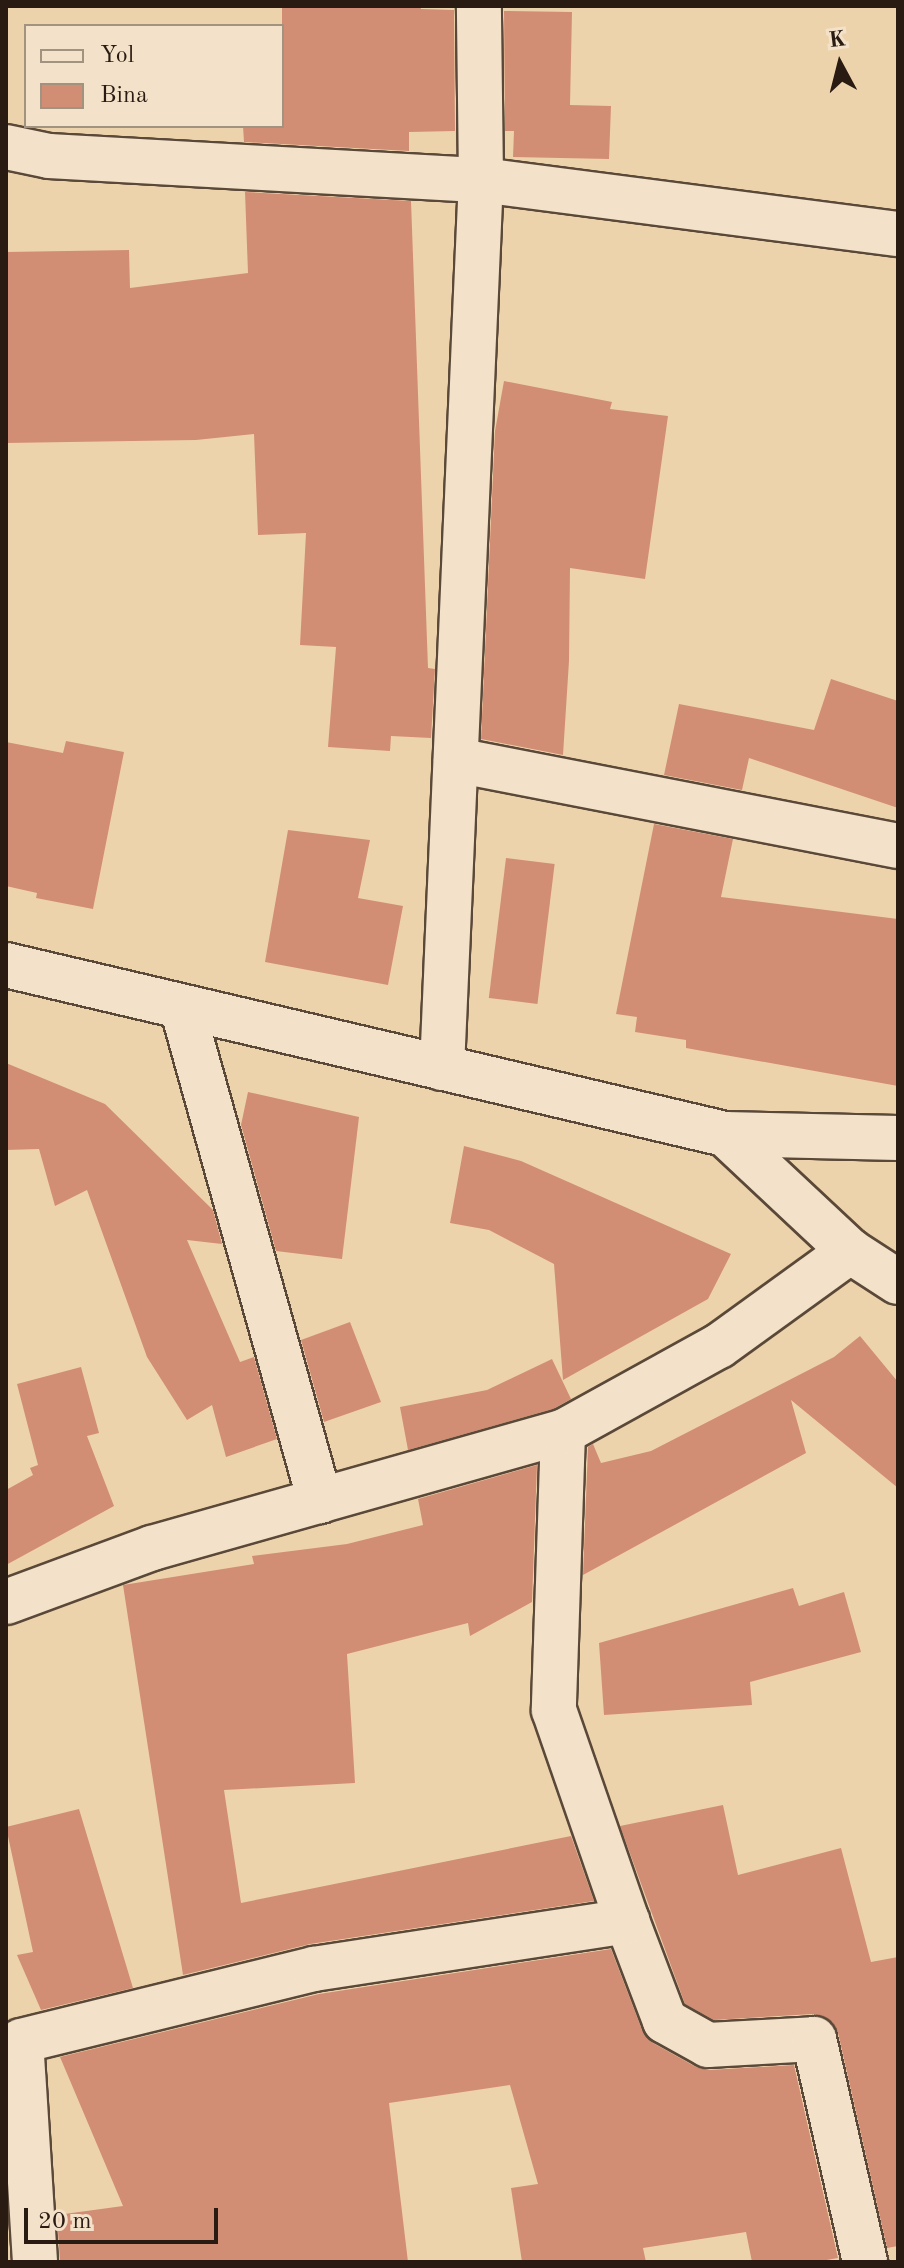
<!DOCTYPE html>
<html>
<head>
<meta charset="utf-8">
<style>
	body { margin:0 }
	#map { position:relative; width:904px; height:2268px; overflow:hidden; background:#edd3ac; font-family:"Old Standard TT",serif }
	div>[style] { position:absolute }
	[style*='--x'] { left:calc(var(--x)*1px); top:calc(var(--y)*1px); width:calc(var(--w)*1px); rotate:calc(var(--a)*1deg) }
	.building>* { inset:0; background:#d28e75; transform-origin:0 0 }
	.roads { filter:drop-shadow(2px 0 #5a4838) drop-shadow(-2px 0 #5a4838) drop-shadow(0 2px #5a4838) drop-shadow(0 -2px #5a4838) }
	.street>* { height:44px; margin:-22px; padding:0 22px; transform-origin:22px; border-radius:22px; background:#f3e2c9 }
	.secondary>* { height:44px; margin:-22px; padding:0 22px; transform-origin:22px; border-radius:22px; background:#f3e2c9 }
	span { translate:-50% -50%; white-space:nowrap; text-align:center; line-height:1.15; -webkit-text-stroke:8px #f3e2c9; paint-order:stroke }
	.frame { position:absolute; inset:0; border:8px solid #291a12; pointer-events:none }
	.legend { position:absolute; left:24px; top:24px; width:260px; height:104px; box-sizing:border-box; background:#f3e2c9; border:2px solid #a29280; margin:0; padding:10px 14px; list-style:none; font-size:24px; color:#291a12 }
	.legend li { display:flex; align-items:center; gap:16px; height:40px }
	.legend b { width:40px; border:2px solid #a29280 }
	.north { position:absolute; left:800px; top:24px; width:80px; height:80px; -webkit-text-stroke:6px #f3e2c9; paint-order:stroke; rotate:353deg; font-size:22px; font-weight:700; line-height:32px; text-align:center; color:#291a12 }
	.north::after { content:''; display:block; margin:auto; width:28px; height:36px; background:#291a12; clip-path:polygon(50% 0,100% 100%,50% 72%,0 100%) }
	.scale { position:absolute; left:24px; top:2208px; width:194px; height:36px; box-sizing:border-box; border:4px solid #291a12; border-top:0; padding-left:10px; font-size:24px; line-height:28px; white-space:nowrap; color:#291a12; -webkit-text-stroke:6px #f3e2c9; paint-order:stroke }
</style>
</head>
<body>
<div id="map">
	<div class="building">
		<i style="clip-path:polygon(282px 6px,420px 6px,421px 9px,454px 10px,455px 131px,409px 132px,409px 151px,244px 142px,243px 126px,282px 126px)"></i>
		<i style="clip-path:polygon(504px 11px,572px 12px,570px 105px,611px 106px,609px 159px,513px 157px,514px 131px,505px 131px)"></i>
		<i style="clip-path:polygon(245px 192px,411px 201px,428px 668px,435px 669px,431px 738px,391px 736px,390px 751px,328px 747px,336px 647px,300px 645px,306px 533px,258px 535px,254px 434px,196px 440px,6px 443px,6px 252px,129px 250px,130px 288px,248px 273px)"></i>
		<i style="clip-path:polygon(504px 381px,612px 402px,610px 409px,668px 416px,645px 579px,570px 568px,569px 661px,563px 755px,481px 739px,495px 431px)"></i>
		<i style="clip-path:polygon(831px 679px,898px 701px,898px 808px,749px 758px,742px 790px,664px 775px,679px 704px,814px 730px)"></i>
		<i style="clip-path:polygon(66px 741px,124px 752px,93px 909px,36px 898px,37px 893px,6px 886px,6px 742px,63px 753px)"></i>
		<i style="clip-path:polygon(654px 824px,733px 839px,721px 897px,898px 919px,898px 1086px,686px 1048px,686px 1040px,635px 1032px,637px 1017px,616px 1014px)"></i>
		<i style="clip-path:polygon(288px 830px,370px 840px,358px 898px,403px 906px,388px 985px,265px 962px)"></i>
		<i style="left:506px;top:858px;width:49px;height:141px;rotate:7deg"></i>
		<i style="clip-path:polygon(6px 1063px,105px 1104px,213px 1210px,222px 1244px,187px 1240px,240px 1362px,254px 1357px,277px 1439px,226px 1457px,212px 1405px,187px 1420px,147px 1357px,87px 1190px,55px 1206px,39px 1149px,6px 1150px)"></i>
		<i style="clip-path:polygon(248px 1092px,359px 1117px,342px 1259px,276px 1251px,241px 1125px)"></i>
		<i style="clip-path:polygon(464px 1146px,521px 1161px,731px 1254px,708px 1299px,563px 1380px,554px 1264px,489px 1230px,450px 1223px)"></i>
		<i style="clip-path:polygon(350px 1322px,381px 1402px,324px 1422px,301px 1340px)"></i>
		<i style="clip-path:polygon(860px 1336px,898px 1382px,898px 1488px,791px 1400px,806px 1453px,583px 1575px,588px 1447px,593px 1444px,601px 1463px,651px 1451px,834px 1357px)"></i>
		<i style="clip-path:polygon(552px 1359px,571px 1399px,553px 1409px,408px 1450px,400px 1407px,487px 1390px)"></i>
		<i style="clip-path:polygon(81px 1367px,99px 1433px,87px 1436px,114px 1506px,6px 1565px,6px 1490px,33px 1475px,30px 1468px,38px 1465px,17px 1384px)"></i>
		<i style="clip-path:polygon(537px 1465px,532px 1602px,470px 1636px,468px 1623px,347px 1654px,355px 1783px,224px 1790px,241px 1903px,571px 1836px,594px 1901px,310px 1944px,183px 1975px,123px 1585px,254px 1564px,252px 1556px,347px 1544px,423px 1525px,418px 1499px)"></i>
		<i style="clip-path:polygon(793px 1588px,799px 1606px,844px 1592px,861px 1652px,750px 1682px,752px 1705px,604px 1715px,599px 1643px)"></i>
		<i style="clip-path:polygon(723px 1805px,738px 1875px,841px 1848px,871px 1962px,898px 1957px,898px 2246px,887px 2248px,838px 2033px,833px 2023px,813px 2014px,714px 2020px,685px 2004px,620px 1826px)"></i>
		<i style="clip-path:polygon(79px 1809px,133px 1988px,41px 2010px,17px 1955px,33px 1952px,6px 1827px)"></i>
		<i style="clip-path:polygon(611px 1949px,642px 2030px,653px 2043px,696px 2067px,709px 2070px,794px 2065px,838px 2258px,815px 2262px,752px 2262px,746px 2232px,643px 2248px,646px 2262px,522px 2262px,511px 2188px,538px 2184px,510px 2085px,389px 2103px,408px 2262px,60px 2262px,57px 2215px,123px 2206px,60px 2057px,319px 1994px)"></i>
	</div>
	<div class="roads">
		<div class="street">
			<i style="--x:6;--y:147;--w:44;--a:11.8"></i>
			<i style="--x:49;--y:156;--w:433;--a:3.2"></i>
			<i style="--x:481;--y:180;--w:420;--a:7.4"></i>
			<i style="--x:456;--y:760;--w:450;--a:11"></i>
			<i style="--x:182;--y:1007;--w:513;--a:74.39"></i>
			<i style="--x:442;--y:1068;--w:889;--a:-87.49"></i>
			<i style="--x:481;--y:180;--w:174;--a:-90.7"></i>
			<i style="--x:563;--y:1432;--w:278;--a:91.9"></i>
			<i style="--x:554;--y:1710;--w:223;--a:70.9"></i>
			<i style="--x:627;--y:1921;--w:107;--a:69.2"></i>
			<i style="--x:665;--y:2021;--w:49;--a:29.2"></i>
			<i style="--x:708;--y:2045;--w:106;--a:-3.2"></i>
			<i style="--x:814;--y:2039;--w:229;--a:77.1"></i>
			<i style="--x:6;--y:1602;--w:156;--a:-20.3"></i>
			<i style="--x:152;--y:1548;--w:427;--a:-15.8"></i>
			<i style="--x:563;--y:1432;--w:178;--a:-28.9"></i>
			<i style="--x:719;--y:1346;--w:162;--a:-35.9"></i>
			<i style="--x:35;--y:2262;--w:221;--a:-93.6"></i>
			<i style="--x:21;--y:2041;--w:302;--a:-13.8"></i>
			<i style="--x:314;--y:1969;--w:317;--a:-8.7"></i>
		</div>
		<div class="secondary">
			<i style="--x:6;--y:965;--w:739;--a:13.23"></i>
			<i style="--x:725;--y:1134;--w:173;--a:1.3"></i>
			<i style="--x:725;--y:1134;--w:171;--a:43.1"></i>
			<i style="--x:850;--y:1251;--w:57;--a:32.9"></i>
		</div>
	</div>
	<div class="frame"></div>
	<ul class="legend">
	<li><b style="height:10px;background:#f3e2c9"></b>Yol</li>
	<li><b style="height:22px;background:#d28e75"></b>Bina</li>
	</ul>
	<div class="north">K</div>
	<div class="scale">20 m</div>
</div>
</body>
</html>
